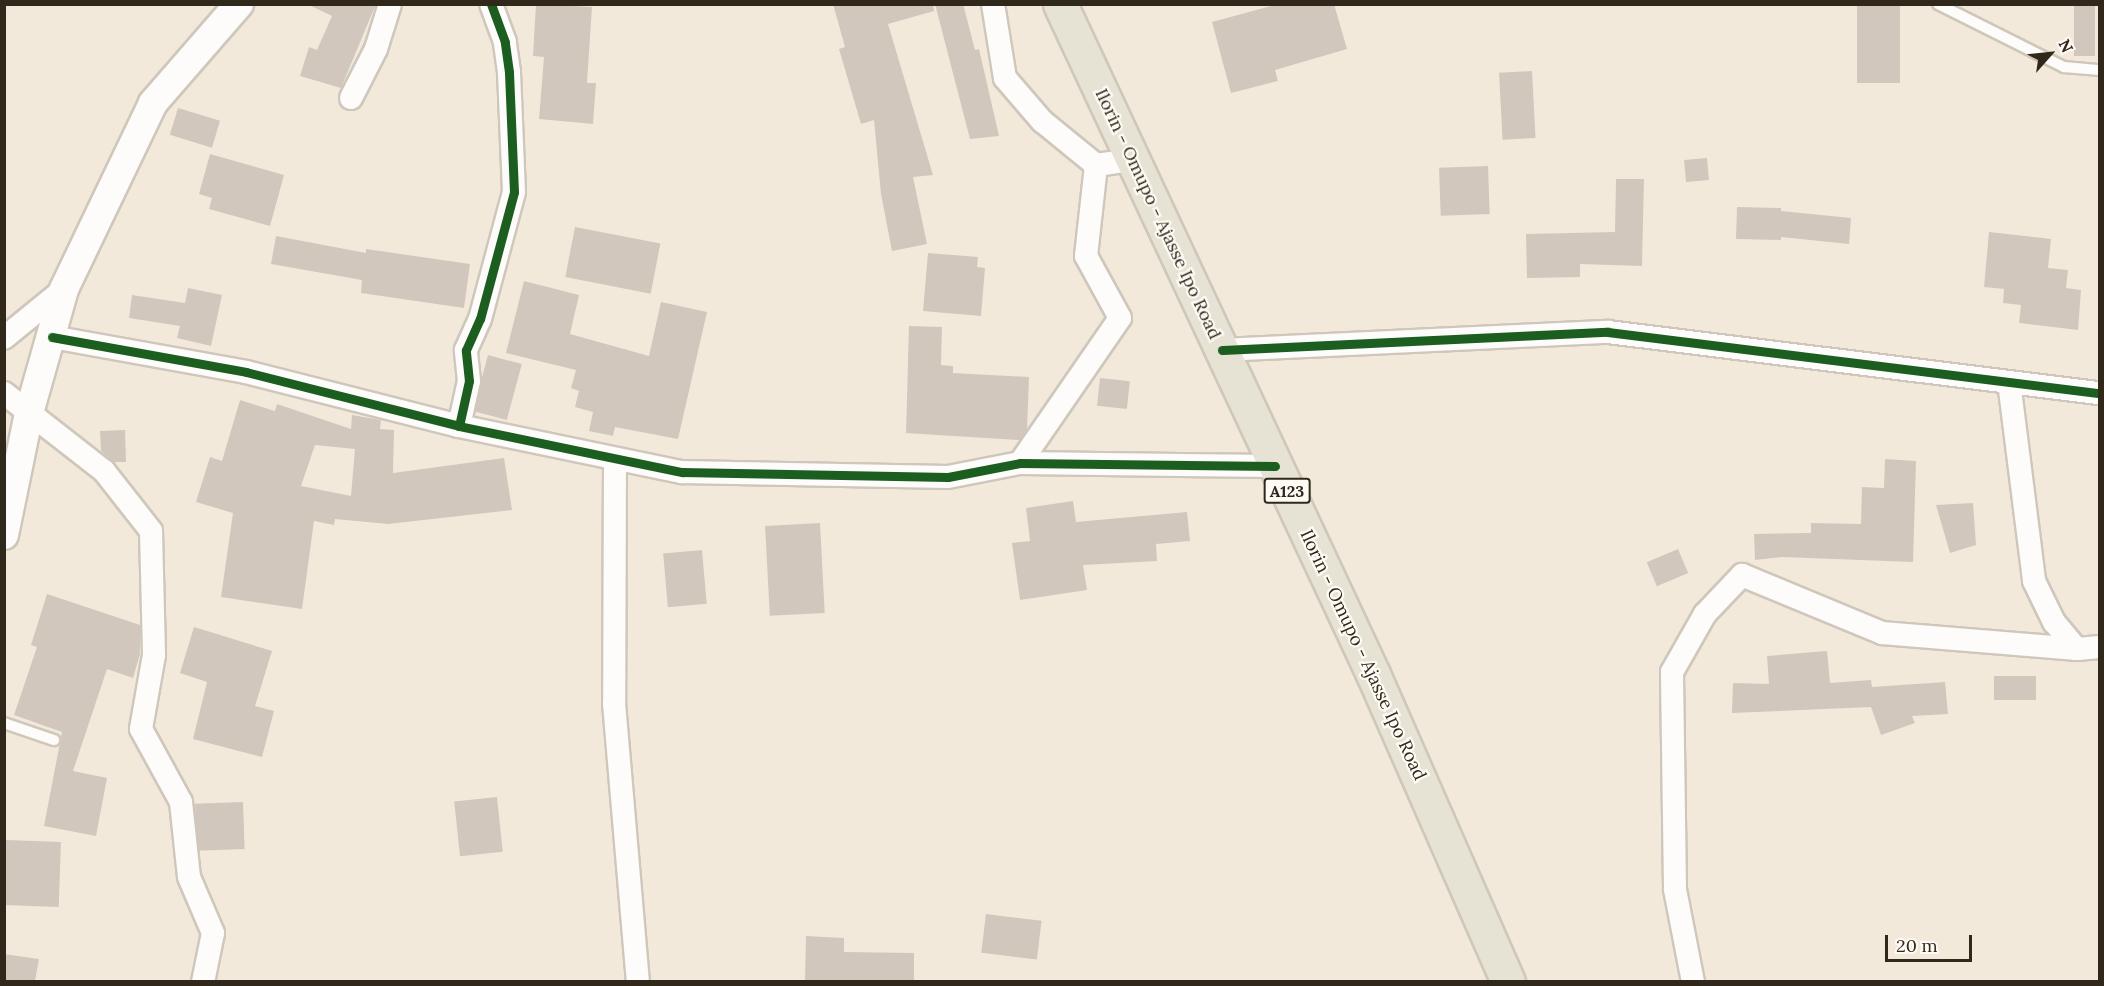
<!DOCTYPE html>
<html>
<head>
<meta charset="utf-8">
<style>
	body { margin:0 }
	#map { position:relative; width:2104px; height:986px; overflow:hidden; background:#f3e9db; font-family:Lora,serif }
	div>[style] { position:absolute }
	[style*='--x'] { left:calc(var(--x)*1px); top:calc(var(--y)*1px); width:calc(var(--w)*1px); rotate:calc(var(--a)*1deg) }
	.building>* { inset:0; background:#d2c7bd; transform-origin:0 0 }
	.roads { filter:drop-shadow(2px 0 #cfc7bb) drop-shadow(-2px 0 #cfc7bb) drop-shadow(0 2px #cfc7bb) drop-shadow(0 -2px #cfc7bb) }
	.service>* { height:10px; margin:-5px; padding:0 5px; transform-origin:5px; border-radius:5px; background:#fdfcfa }
	.minor>* { height:22px; margin:-11px; padding:0 11px; transform-origin:11px; border-radius:11px; background:#fdfcfa }
	.tertiary>* { height:28px; margin:-14px; padding:0 14px; transform-origin:14px; border-radius:14px; background:#fdfcfa }
	.trunk>* { height:33px; margin:-16.5px; padding:0 16.5px; transform-origin:16.5px; border-radius:16.5px; background:#e6e2d4 }
	.cycleway>* { height:9px; margin:-4.5px; padding:0 4.5px; transform-origin:4.5px; border-radius:4.5px; background:#1b5e20 }
	span { translate:-50% -50%; white-space:nowrap; text-align:center; line-height:1.15; -webkit-text-stroke:4.5px #fffaf4; paint-order:stroke }
	.shield-label span { padding:2px 4px; background:#fffaf4; border:2px solid; border-radius:4px; -webkit-text-stroke-width:0 }
	.shield-label { font-size:16px; color:#31281c; font-weight:700 }
	.street-label { font-size:18px; color:#31281c }
	.frame { position:absolute; inset:0; border:6px solid #31281c; pointer-events:none }
	.north { position:absolute; left:2020px; top:24px; width:60px; height:60px; -webkit-text-stroke:4px #fffaf4; paint-order:stroke; rotate:63deg; font-size:16px; font-weight:700; line-height:24px; text-align:center; color:#31281c }
	.north::after { content:''; display:block; margin:auto; width:21px; height:27px; background:#31281c; clip-path:polygon(50% 0,100% 100%,50% 72%,0 100%) }
	.scale { position:absolute; left:1885px; top:935px; width:87px; height:27px; box-sizing:border-box; border:3px solid #31281c; border-top:0; padding-left:8px; font-size:18px; line-height:21px; white-space:nowrap; color:#31281c; -webkit-text-stroke:4px #fffaf4; paint-order:stroke }
</style>
</head>
<body>
<div id="map">
	<div class="building">
		<i style="clip-path:polygon(307px 4px,376px 4px,341px 88px,300px 76px,309px 47px,317px 50px,332px 16px)"></i>
		<i style="clip-path:polygon(536px 4px,592px 7px,587px 83px,596px 83px,593px 124px,539px 119px,544px 57px,533px 56px)"></i>
		<i style="clip-path:polygon(833px 4px,933px 4px,934px 11px,888px 24px,933px 175px,913px 177px,927px 244px,892px 251px,881px 194px,874px 120px,861px 124px,839px 49px,845px 47px)"></i>
		<i style="clip-path:polygon(935px 4px,963px 4px,975px 50px,979px 49px,999px 136px,970px 139px)"></i>
		<i style="clip-path:polygon(1278px 4px,1334px 4px,1347px 49px,1275px 70px,1278px 81px,1231px 93px,1212px 22px)"></i>
		<i style="left:1857px;top:4px;width:43px;height:79px"></i>
		<i style="left:2074px;top:4px;width:21px;height:52px"></i>
		<i style="left:1532px;top:71px;width:67px;height:33px;rotate:87deg"></i>
		<i style="left:178px;top:108px;width:44px;height:28px;rotate:17deg"></i>
		<i style="clip-path:polygon(210px 154px,284px 175px,270px 226px,209px 209px,212px 198px,199px 194px)"></i>
		<i style="left:1707px;top:158px;width:22px;height:23px;rotate:85deg"></i>
		<i style="left:1488px;top:166px;width:48px;height:49px;rotate:88deg"></i>
		<i style="clip-path:polygon(1616px 179px,1644px 179px,1642px 266px,1580px 264px,1580px 277px,1527px 278px,1526px 234px,1615px 232px)"></i>
		<i style="clip-path:polygon(1737px 207px,1781px 208px,1781px 211px,1851px 218px,1849px 244px,1781px 237px,1781px 240px,1736px 239px)"></i>
		<i style="left:575px;top:227px;width:87px;height:51px;rotate:11deg"></i>
		<i style="clip-path:polygon(1989px 232px,2051px 239px,2048px 268px,2068px 270px,2066px 288px,2081px 290px,2078px 330px,2019px 323px,2021px 305px,2003px 303px,2004px 289px,1984px 287px)"></i>
		<i style="clip-path:polygon(276px 236px,366px 253px,366px 249px,470px 264px,464px 308px,361px 293px,362px 280px,271px 264px)"></i>
		<i style="clip-path:polygon(928px 253px,978px 257px,977px 267px,985px 268px,981px 316px,923px 311px)"></i>
		<i style="clip-path:polygon(524px 281px,579px 295px,570px 334px,649px 356px,661px 302px,707px 312px,678px 439px,615px 427px,613px 436px,589px 431px,593px 412px,575px 407px,579px 391px,571px 388px,576px 370px,506px 353px)"></i>
		<i style="clip-path:polygon(188px 288px,222px 295px,211px 346px,177px 338px,180px 326px,129px 318px,132px 295px,185px 303px)"></i>
		<i style="clip-path:polygon(909px 326px,942px 327px,941px 365px,953px 366px,953px 373px,1029px 377px,1027px 429px,1020px 440px,906px 433px)"></i>
		<i style="left:488px;top:355px;width:35px;height:58px;rotate:15deg"></i>
		<i style="left:1100px;top:378px;width:30px;height:28px;rotate:6deg"></i>
		<i style="clip-path:polygon(evenodd,240px 400px,275px 411px,277px 404px,351px 429px,352px 415px,381px 420px,380px 429px,394px 430px,393px 473px,504px 458px,512px 510px,388px 524px,335px 519px,334px 525px,314px 521px,302px 609px,221px 597px,233px 513px,196px 502px,210px 457px,222px 461px,240px 400px,315px 445px,355px 449px,351px 496px,301px 486px,315px 445px)"></i>
		<i style="clip-path:polygon(125px 430px,126px 462px,114px 462px,101px 451px,100px 431px)"></i>
		<i style="clip-path:polygon(1885px 459px,1916px 461px,1913px 562px,1782px 557px,1755px 560px,1754px 534px,1811px 533px,1811px 523px,1861px 524px,1862px 487px,1884px 488px)"></i>
		<i style="clip-path:polygon(1073px 501px,1076px 522px,1187px 512px,1190px 541px,1156px 544px,1157px 561px,1083px 565px,1087px 590px,1020px 600px,1012px 543px,1030px 541px,1026px 508px)"></i>
		<i style="clip-path:polygon(1973px 503px,1976px 545px,1950px 553px,1936px 505px)"></i>
		<i style="left:820px;top:523px;width:90px;height:55px;rotate:87deg"></i>
		<i style="left:1678px;top:549px;width:26px;height:34px;rotate:67deg"></i>
		<i style="left:702px;top:550px;width:54px;height:39px;rotate:85deg"></i>
		<i style="clip-path:polygon(47px 594px,140px 625px,140px 654px,133px 678px,107px 669px,73px 771px,107px 778px,96px 836px,44px 826px,62px 732px,14px 715px,37px 647px,31px 645px)"></i>
		<i style="clip-path:polygon(194px 627px,272px 651px,255px 706px,274px 711px,262px 757px,193px 739px,207px 682px,180px 673px)"></i>
		<i style="clip-path:polygon(1827px 651px,1830px 683px,1871px 680px,1872px 687px,1945px 682px,1948px 714px,1912px 716px,1915px 723px,1881px 735px,1871px 707px,1732px 713px,1733px 683px,1769px 684px,1767px 656px)"></i>
		<i style="left:2036px;top:676px;width:24px;height:42px;rotate:90deg"></i>
		<i style="left:497px;top:797px;width:55px;height:43px;rotate:84deg"></i>
		<i style="left:243px;top:802px;width:47px;height:48px;rotate:88deg"></i>
		<i style="left:6px;top:840px;width:55px;height:65px;rotate:2deg"></i>
		<i style="left:986px;top:914px;width:56px;height:39px;rotate:7deg"></i>
		<i style="clip-path:polygon(806px 936px,844px 938px,844px 952px,914px 953px,914px 981px,805px 981px)"></i>
		<i style="clip-path:polygon(4px 954px,39px 959px,35px 981px,4px 981px)"></i>
	</div>
	<div class="roads">
		<div class="service">
			<i style="--x:1938;--y:4;--w:141;--a:26.6"></i>
			<i style="--x:2064;--y:67;--w:36;--a:5"></i>
			<i style="--x:4;--y:723;--w:53;--a:18.8"></i>
		</div>
		<div class="minor">
			<i style="--x:993;--y:4;--w:75;--a:80.8"></i>
			<i style="--x:1005;--y:78;--w:57;--a:49.3"></i>
			<i style="--x:1042;--y:121;--w:70;--a:39.2"></i>
			<i style="--x:351;--y:98;--w:55;--a:-63"></i>
			<i style="--x:376;--y:49;--w:47;--a:-72.7"></i>
			<i style="--x:52;--y:337;--w:197;--a:10.2"></i>
			<i style="--x:246;--y:372;--w:220;--a:14.2"></i>
			<i style="--x:459;--y:426;--w:46;--a:-77.5"></i>
			<i style="--x:469;--y:381;--w:31;--a:-96"></i>
			<i style="--x:466;--y:350;--w:34;--a:-66"></i>
			<i style="--x:480;--y:319;--w:131;--a:-75"></i>
			<i style="--x:514;--y:192;--w:120;--a:-92.4"></i>
			<i style="--x:509;--y:72;--w:30;--a:-98"></i>
			<i style="--x:505;--y:42;--w:40;--a:-110.2"></i>
			<i style="--x:4;--y:338;--w:77;--a:-39.2"></i>
			<i style="--x:1222;--y:350;--w:386;--a:-2.7"></i>
			<i style="--x:1608;--y:332;--w:496;--a:7.1"></i>
			<i style="--x:2009;--y:382;--w:201;--a:82.8"></i>
			<i style="--x:2034;--y:581;--w:46;--a:64"></i>
			<i style="--x:2054;--y:622;--w:35;--a:50"></i>
			<i style="--x:4;--y:393;--w:127;--a:38"></i>
			<i style="--x:104;--y:471;--w:76;--a:51.9"></i>
			<i style="--x:151;--y:531;--w:124;--a:88.6"></i>
			<i style="--x:154;--y:655;--w:75;--a:100"></i>
			<i style="--x:141;--y:729;--w:83;--a:61.3"></i>
			<i style="--x:181;--y:802;--w:75;--a:83.9"></i>
			<i style="--x:189;--y:877;--w:61;--a:66.8"></i>
			<i style="--x:213;--y:933;--w:50;--a:101.5"></i>
			<i style="--x:459;--y:426;--w:228;--a:11.7"></i>
			<i style="--x:682;--y:472;--w:266;--a:1.1"></i>
			<i style="--x:948;--y:477;--w:73;--a:-11"></i>
			<i style="--x:1020;--y:463;--w:255;--a:0.7"></i>
			<i style="--x:615;--y:459;--w:244;--a:90.2"></i>
			<i style="--x:614;--y:703;--w:280;--a:85.1"></i>
			<i style="--x:1020;--y:463;--w:176;--a:-55.4"></i>
			<i style="--x:1120;--y:318;--w:71;--a:-118.7"></i>
			<i style="--x:1086;--y:256;--w:92;--a:-83.7"></i>
			<i style="--x:1096;--y:165;--w:37;--a:-8"></i>
			<i style="--x:1693;--y:982;--w:95;--a:-101"></i>
			<i style="--x:1675;--y:889;--w:217;--a:-90.8"></i>
			<i style="--x:1672;--y:672;--w:67;--a:-60.4"></i>
			<i style="--x:1705;--y:614;--w:54;--a:-46.5"></i>
			<i style="--x:1742;--y:575;--w:152;--a:22.5"></i>
			<i style="--x:1882;--y:633;--w:196;--a:4.7"></i>
			<i style="--x:2077;--y:649;--w:23;--a:-5"></i>
		</div>
		<div class="tertiary">
			<i style="--x:4;--y:535;--w:125;--a:-78.4"></i>
			<i style="--x:29;--y:413;--w:129;--a:-74.2"></i>
			<i style="--x:64;--y:289;--w:206;--a:-64.4"></i>
			<i style="--x:153;--y:103;--w:131;--a:-49"></i>
		</div>
		<div class="trunk">
			<i style="--x:1060;--y:4;--w:740;--a:64.96"></i>
			<i style="--x:1373;--y:674;--w:336;--a:66.3"></i>
		</div>
	</div>
	<div class="cycleway">
		<i style="--x:52;--y:337;--w:197;--a:10.2"></i>
		<i style="--x:246;--y:372;--w:220;--a:14.2"></i>
		<i style="--x:459;--y:426;--w:46;--a:-77.5"></i>
		<i style="--x:469;--y:381;--w:31;--a:-96"></i>
		<i style="--x:466;--y:350;--w:34;--a:-66"></i>
		<i style="--x:480;--y:319;--w:131;--a:-75"></i>
		<i style="--x:514;--y:192;--w:120;--a:-92.4"></i>
		<i style="--x:509;--y:72;--w:30;--a:-98"></i>
		<i style="--x:505;--y:42;--w:40;--a:-110.2"></i>
		<i style="--x:1222;--y:350;--w:386;--a:-2.7"></i>
		<i style="--x:1608;--y:332;--w:496;--a:7.1"></i>
		<i style="--x:459;--y:426;--w:228;--a:11.7"></i>
		<i style="--x:682;--y:472;--w:266;--a:1.1"></i>
		<i style="--x:948;--y:477;--w:73;--a:-11"></i>
		<i style="--x:1020;--y:463;--w:255;--a:0.7"></i>
	</div>
	<div class="shield-label">
		<span style="left:1287px;top:491px">A123</span>
	</div>
	<div class="street-label">
		<span style="left:1158px;top:214px;rotate:65deg">Ilorin - Omupo - Ajasse Ipo Road</span>
		<span style="left:1363px;top:655px;rotate:65deg">Ilorin - Omupo - Ajasse Ipo Road</span>
	</div>
	<div class="frame"></div>
	<div class="north">N</div>
	<div class="scale">20 m</div>
</div>
</body>
</html>
